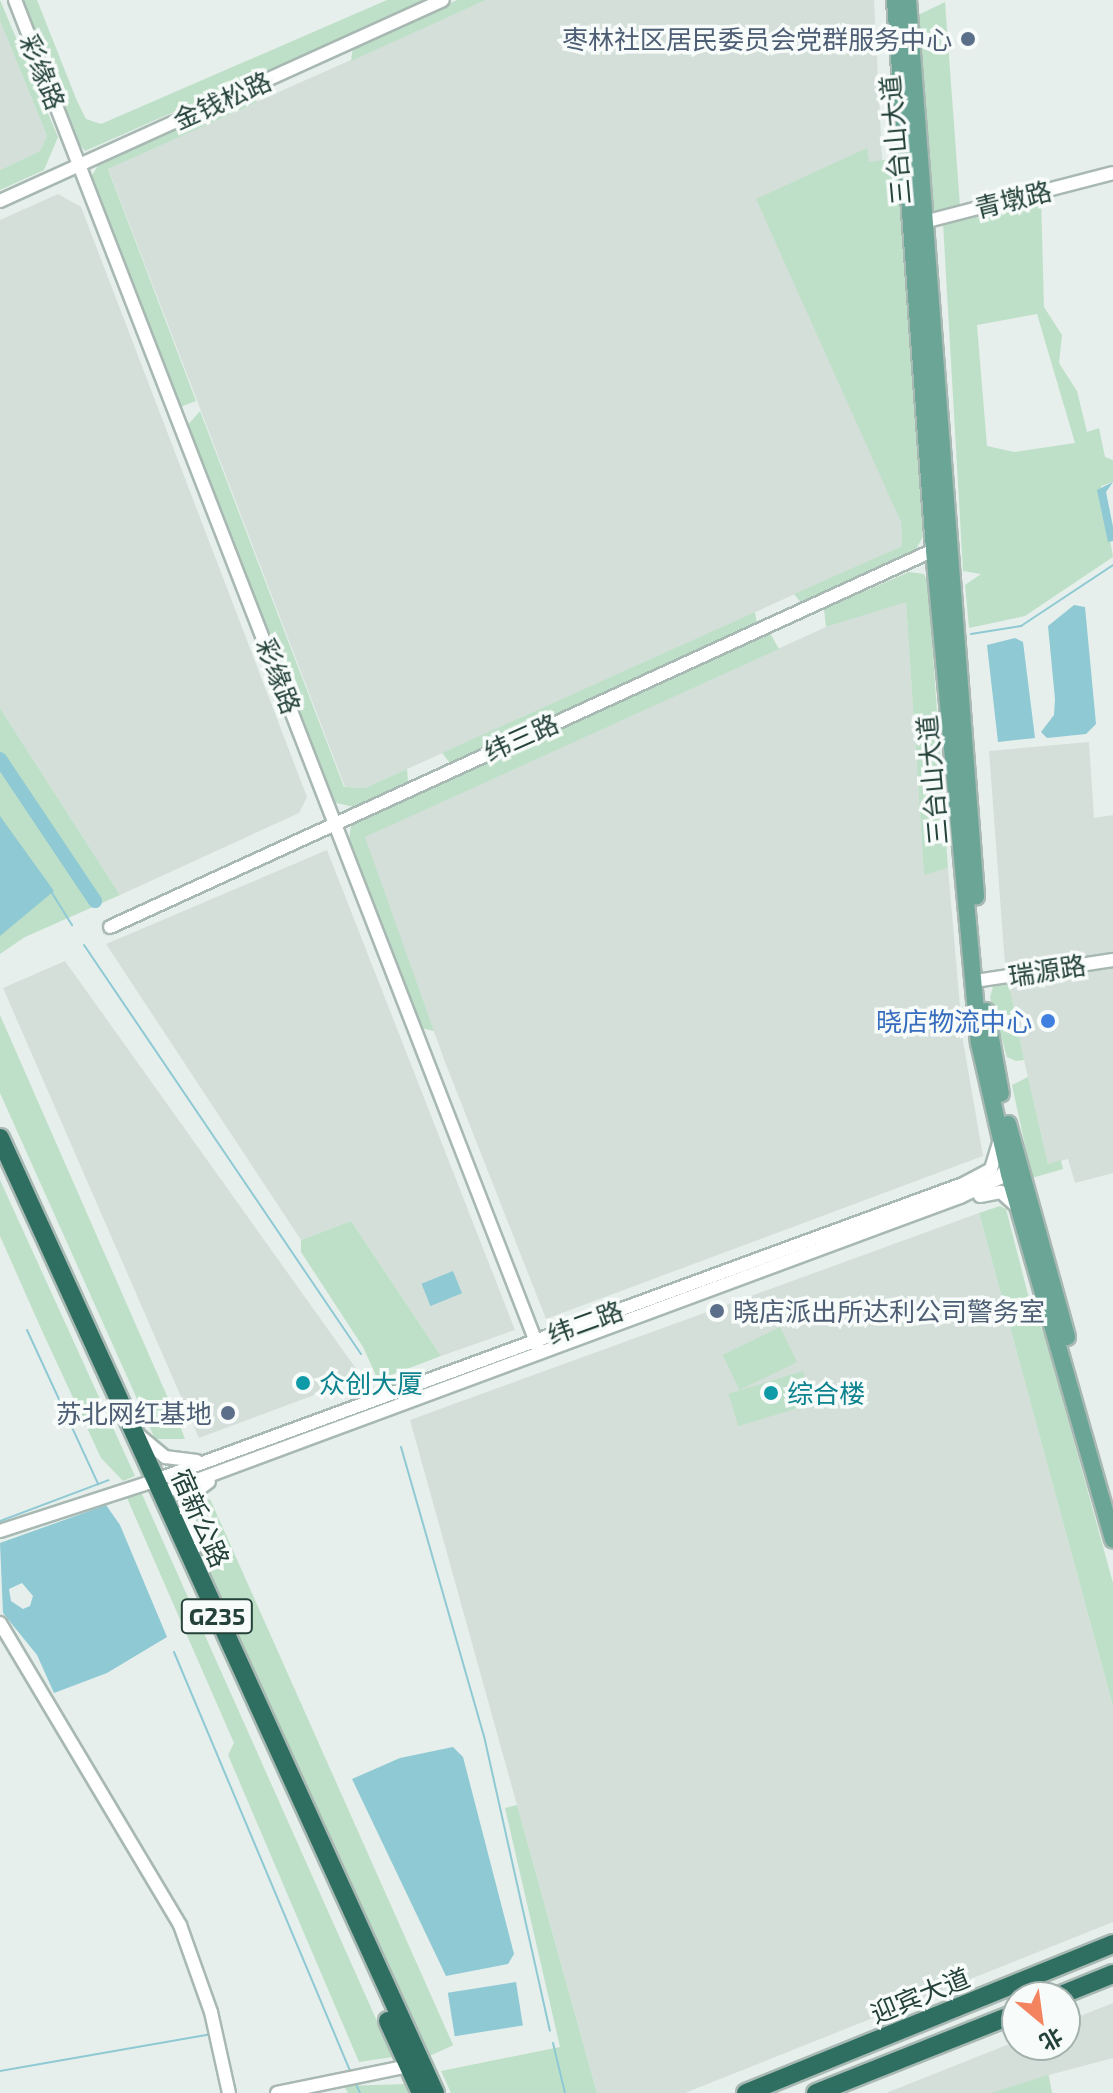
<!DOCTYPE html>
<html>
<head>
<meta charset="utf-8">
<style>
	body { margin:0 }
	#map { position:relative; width:1113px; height:2093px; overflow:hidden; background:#e6efeb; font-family:"Exo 2","Noto Sans SC",sans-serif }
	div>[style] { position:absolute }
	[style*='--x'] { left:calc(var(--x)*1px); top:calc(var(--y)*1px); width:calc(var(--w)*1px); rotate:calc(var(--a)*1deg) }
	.built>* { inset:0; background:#d4dfda }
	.green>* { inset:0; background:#bfe0c8; transform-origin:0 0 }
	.water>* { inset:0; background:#8ec9d4; transform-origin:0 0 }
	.stream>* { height:2px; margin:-1px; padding:0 1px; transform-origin:1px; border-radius:1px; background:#8ec9d4 }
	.river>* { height:14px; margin:-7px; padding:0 7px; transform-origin:7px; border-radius:7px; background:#8ec9d4 }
	.roads { filter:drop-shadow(2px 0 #a8b8b2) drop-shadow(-2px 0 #a8b8b2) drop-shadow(0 2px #a8b8b2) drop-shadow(0 -2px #a8b8b2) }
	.minor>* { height:12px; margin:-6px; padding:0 6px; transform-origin:6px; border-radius:6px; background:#fff }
	.major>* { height:16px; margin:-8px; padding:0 8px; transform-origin:8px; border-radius:8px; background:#6aa596 }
	.highway>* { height:18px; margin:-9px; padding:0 9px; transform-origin:9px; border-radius:9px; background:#2f6f62 }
	.dots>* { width:22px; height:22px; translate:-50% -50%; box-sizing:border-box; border:4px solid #f7fbf9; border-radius:50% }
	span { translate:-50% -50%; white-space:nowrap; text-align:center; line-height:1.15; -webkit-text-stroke:7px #f7fbf9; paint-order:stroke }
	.shield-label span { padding:2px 6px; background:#f7fbf9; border:2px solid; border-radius:6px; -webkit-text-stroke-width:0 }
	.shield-label { font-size:24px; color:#24423a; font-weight:700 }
	.service-label { font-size:26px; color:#4e5e75 }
	.right { translate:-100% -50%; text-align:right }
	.left { translate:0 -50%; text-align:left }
	.street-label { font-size:26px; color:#24423a }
	.shop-label { font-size:26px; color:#366cbe }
	.culture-label { font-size:26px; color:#0d838f }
	.north { position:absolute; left:1001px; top:1981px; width:80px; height:80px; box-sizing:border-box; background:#f7fbf9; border:2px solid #a3b1ad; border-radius:50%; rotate:151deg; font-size:22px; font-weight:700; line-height:32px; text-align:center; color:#24423a }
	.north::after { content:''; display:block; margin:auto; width:28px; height:36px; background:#f4845f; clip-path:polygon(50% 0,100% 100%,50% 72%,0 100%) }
</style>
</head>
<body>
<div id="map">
	<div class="built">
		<i style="clip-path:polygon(486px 0,874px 0,902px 546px,365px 788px,345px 787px,108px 168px)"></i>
		<i style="clip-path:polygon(0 21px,47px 136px,40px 151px,0 170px)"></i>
		<i style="clip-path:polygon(58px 194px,81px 207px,307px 797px,299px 813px,120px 895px,0 708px,0 220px)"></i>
		<i style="clip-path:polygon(906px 601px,924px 874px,948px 868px,963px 1041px,983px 1156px,546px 1319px,445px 1062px,364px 837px,826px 627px)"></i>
		<i style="clip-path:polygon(1089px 742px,1094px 818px,1113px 815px,1113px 1173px,1075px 1183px,1068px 1159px,1048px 1164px,1024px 1060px,1005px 965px,989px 751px)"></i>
		<i style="clip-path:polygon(327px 850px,515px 1330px,441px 1356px,351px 1221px,301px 1240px,106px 944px)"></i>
		<i style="clip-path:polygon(65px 961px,362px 1377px,199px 1438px,3px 988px)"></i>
		<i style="clip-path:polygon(979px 1213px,1113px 1706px,1113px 1922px,685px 2093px,597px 2093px,410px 1420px)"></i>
		<i style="clip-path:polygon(1113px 2003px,1113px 2058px,1049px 2075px,1052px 2093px,886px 2093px,1017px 2041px,1017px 2045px,1065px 2045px,1065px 2022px)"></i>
	</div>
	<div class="green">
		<i style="clip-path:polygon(0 0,58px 137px,44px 170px,0 190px,0 170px,40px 151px,47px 136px,0 21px)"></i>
		<i style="clip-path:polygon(20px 0,37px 0,77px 101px,86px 119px,101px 124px,387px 0,428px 0,85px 151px,75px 139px)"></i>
		<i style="clip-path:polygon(457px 0,486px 0,351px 61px,353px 47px)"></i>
		<i style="clip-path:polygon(945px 2px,960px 206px,933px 211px,914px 17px)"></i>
		<i style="clip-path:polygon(252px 94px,257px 102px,108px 169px,196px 401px,178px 408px,92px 175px,99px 164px)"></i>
		<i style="clip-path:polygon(867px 148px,869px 162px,891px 159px,891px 152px,898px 152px,925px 533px,915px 551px,802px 604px,794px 594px,902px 546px,901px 522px,756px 199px)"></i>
		<i style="clip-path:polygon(evenodd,1041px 197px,1044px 307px,1062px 335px,1059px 363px,1077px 391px,1087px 432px,1099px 428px,1105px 457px,1113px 460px,1113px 482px,1101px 486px,1113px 557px,1025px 616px,969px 628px,965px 585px,981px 574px,963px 571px,943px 223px,1041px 197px,1037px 314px,1075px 443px,1014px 452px,987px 446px,977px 325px,1037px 314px)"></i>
		<i style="clip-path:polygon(200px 411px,344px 787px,365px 788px,407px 769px,408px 782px,354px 807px,332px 802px,186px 427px)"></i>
		<i style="clip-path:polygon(909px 572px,924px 574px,928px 583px,948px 868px,924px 875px,906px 602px,826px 627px,824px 609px)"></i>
		<i style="clip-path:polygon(755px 612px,757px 623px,450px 763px,442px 753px)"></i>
		<i style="clip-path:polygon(770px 633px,779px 649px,365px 837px,434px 1031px,421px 1028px,349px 840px,351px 825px)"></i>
		<i style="clip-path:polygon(0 708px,120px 895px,25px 937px,0 954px)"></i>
		<i style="clip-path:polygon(1008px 979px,1024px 1060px,1016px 1061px,1007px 1057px,990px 997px,994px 984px)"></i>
		<i style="clip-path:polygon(0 1015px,178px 1421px,185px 1439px,155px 1439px,0 1093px)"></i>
		<i style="clip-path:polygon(1028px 1077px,1048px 1164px,1061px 1160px,1063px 1169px,1032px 1178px,1012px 1085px)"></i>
		<i style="clip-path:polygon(0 1180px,135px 1476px,123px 1481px,101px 1458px,43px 1333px,0 1236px)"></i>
		<i style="clip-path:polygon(1000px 1206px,1006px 1209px,1031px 1306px,1045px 1336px,1113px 1583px,1113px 1706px,979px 1213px)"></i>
		<i style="clip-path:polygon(351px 1221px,441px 1356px,378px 1380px,363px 1347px,301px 1252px,301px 1240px)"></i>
		<i style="left:780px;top:1327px;width:39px;height:64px;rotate:64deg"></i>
		<i style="left:803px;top:1371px;width:34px;height:78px;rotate:73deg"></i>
		<i style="clip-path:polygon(141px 1492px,393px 2057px,359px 2062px,228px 1755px,234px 1743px,127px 1498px)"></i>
		<i style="left:210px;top:1499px;width:598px;height:34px;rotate:66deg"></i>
		<i style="clip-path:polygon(517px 1805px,573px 2007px,597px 2093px,451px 2093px,441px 2071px,560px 2047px,505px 1808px)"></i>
		<i style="clip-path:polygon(1048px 2075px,1052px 2093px,991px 2093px)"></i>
		<i style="clip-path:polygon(405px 2084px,410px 2093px,348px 2093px,344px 2086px)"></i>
	</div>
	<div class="water">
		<i style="clip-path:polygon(1113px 482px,1106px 492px,1113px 527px,1113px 541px,1108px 542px,1097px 490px)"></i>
		<i style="clip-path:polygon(1074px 605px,1085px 607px,1096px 724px,1086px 734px,1047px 738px,1041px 732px,1054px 715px,1055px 699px,1048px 626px)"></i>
		<i style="clip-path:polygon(1015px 638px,1023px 642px,1035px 738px,998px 742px,987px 645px)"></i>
		<i style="clip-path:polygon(0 816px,54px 891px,0 936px)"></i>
		<i style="left:453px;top:1271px;width:24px;height:34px;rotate:68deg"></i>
		<i style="clip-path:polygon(evenodd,106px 1505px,120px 1525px,167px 1637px,107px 1673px,54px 1693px,37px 1655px,3px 1613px,0 1543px,106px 1505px,22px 1583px,33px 1596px,30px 1606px,23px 1609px,11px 1601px,9px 1589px,22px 1583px)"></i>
		<i style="clip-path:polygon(453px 1747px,463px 1757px,514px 1954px,508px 1964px,446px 1976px,352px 1779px,400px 1758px)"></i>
		<i style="left:516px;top:1982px;width:44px;height:69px;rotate:81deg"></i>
	</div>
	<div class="stream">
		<i style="--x:971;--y:634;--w:51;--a:-9.1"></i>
		<i style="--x:1021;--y:626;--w:110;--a:-33.5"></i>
		<i style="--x:52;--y:893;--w:38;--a:58"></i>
		<i style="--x:84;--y:945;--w:494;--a:55.9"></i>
		<i style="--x:27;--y:1330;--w:170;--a:65.2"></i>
		<i style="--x:401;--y:1447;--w:301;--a:74"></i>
		<i style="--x:484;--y:1736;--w:302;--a:77.4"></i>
		<i style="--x:0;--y:1521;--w:116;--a:-20.6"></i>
		<i style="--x:174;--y:1652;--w:454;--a:67.2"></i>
		<i style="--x:553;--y:2043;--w:51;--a:76.5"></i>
		<i style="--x:0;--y:2071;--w:215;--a:-9.9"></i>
		<i style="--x:356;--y:2084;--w:10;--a:66"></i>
	</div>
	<div class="river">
		<i style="--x:0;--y:759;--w:171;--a:56.2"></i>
	</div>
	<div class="roads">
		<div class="minor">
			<i style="--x:15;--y:0;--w:1450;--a:68.78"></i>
			<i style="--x:0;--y:201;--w:486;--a:-24.4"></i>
			<i style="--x:920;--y:223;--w:199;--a:-14.5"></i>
			<i style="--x:110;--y:927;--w:906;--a:-24.59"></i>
			<i style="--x:982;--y:980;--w:133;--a:-8.7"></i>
			<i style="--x:980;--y:1196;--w:21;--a:-11"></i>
			<i style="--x:1001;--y:1192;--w:19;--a:43"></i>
			<i style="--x:140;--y:1436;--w:33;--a:40"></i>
			<i style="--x:165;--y:1457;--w:32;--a:7"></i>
			<i style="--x:162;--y:1493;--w:851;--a:-20.35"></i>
			<i style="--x:960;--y:1197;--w:44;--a:-25.4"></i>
			<i style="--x:1000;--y:1178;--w:16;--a:-60"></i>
			<i style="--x:0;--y:1531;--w:152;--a:-18"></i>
			<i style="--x:145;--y:1484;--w:871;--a:-20.14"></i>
			<i style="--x:963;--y:1184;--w:32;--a:-28"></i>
			<i style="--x:991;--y:1169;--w:28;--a:-73"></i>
			<i style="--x:195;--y:1548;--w:39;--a:-105"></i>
			<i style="--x:185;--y:1510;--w:21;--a:-61"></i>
			<i style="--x:195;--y:1492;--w:17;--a:-36"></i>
			<i style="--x:0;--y:1623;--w:352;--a:59.2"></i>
			<i style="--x:180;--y:1925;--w:92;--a:70.4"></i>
			<i style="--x:211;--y:2012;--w:83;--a:77.5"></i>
			<i style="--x:277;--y:2093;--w:135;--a:-11.6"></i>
		</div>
		<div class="major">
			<i style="--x:895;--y:0;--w:551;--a:85.94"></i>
			<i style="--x:934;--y:550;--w:495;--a:84.8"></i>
			<i style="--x:979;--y:1043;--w:134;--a:77.1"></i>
			<i style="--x:1009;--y:1174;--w:380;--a:74.1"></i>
			<i style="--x:908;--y:0;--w:899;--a:85.66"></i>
			<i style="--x:986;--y:1011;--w:84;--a:79.8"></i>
			<i style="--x:1008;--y:1124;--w:221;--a:74.5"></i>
		</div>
		<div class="highway">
			<i style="--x:0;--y:1138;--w:1049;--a:65.51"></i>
			<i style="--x:1056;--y:1997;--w:61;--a:-22"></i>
			<i style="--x:388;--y:2021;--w:79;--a:65.4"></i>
			<i style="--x:746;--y:2093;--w:396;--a:-22.1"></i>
			<i style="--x:816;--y:2093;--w:216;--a:-21.7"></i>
		</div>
	</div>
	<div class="dots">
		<i style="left:968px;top:39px;background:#5c6f8a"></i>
		<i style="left:1048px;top:1021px;background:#3f7fe0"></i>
		<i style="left:717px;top:1311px;background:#5c6f8a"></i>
		<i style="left:303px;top:1383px;background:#0f9aa8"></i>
		<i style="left:771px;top:1393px;background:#0f9aa8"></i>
		<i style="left:228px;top:1413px;background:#5c6f8a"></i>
	</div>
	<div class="shield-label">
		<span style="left:217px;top:1616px">G235</span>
	</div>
	<div class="service-label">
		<span class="right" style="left:952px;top:39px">枣林社区居民委员会党群服务中心</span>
		<span class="left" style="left:733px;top:1311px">晓店派出所达利公司警务室</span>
		<span class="right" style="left:212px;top:1413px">苏北网红基地</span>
	</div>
	<div class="street-label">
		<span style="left:43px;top:72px;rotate:68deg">彩缘路</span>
		<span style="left:222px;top:100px;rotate:-24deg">金钱松路</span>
		<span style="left:895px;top:140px;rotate:-95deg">三台山大道</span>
		<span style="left:1013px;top:199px;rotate:-14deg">青墩路</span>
		<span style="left:279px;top:676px;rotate:69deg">彩缘路</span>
		<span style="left:521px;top:737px;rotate:-24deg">纬三路</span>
		<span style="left:932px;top:780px;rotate:-95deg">三台山大道</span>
		<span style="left:1047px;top:970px;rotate:-9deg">瑞源路</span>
		<span style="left:585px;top:1322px;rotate:-20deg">纬二路</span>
		<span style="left:201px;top:1518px;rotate:66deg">宿新公路</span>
		<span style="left:920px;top:1995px;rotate:-22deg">迎宾大道</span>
	</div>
	<div class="shop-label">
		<span class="right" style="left:1032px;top:1021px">晓店物流中心</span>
	</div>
	<div class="culture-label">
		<span class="left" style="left:319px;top:1383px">众创大厦</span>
		<span class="left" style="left:787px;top:1393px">综合楼</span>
	</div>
	<div class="north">北</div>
</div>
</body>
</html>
